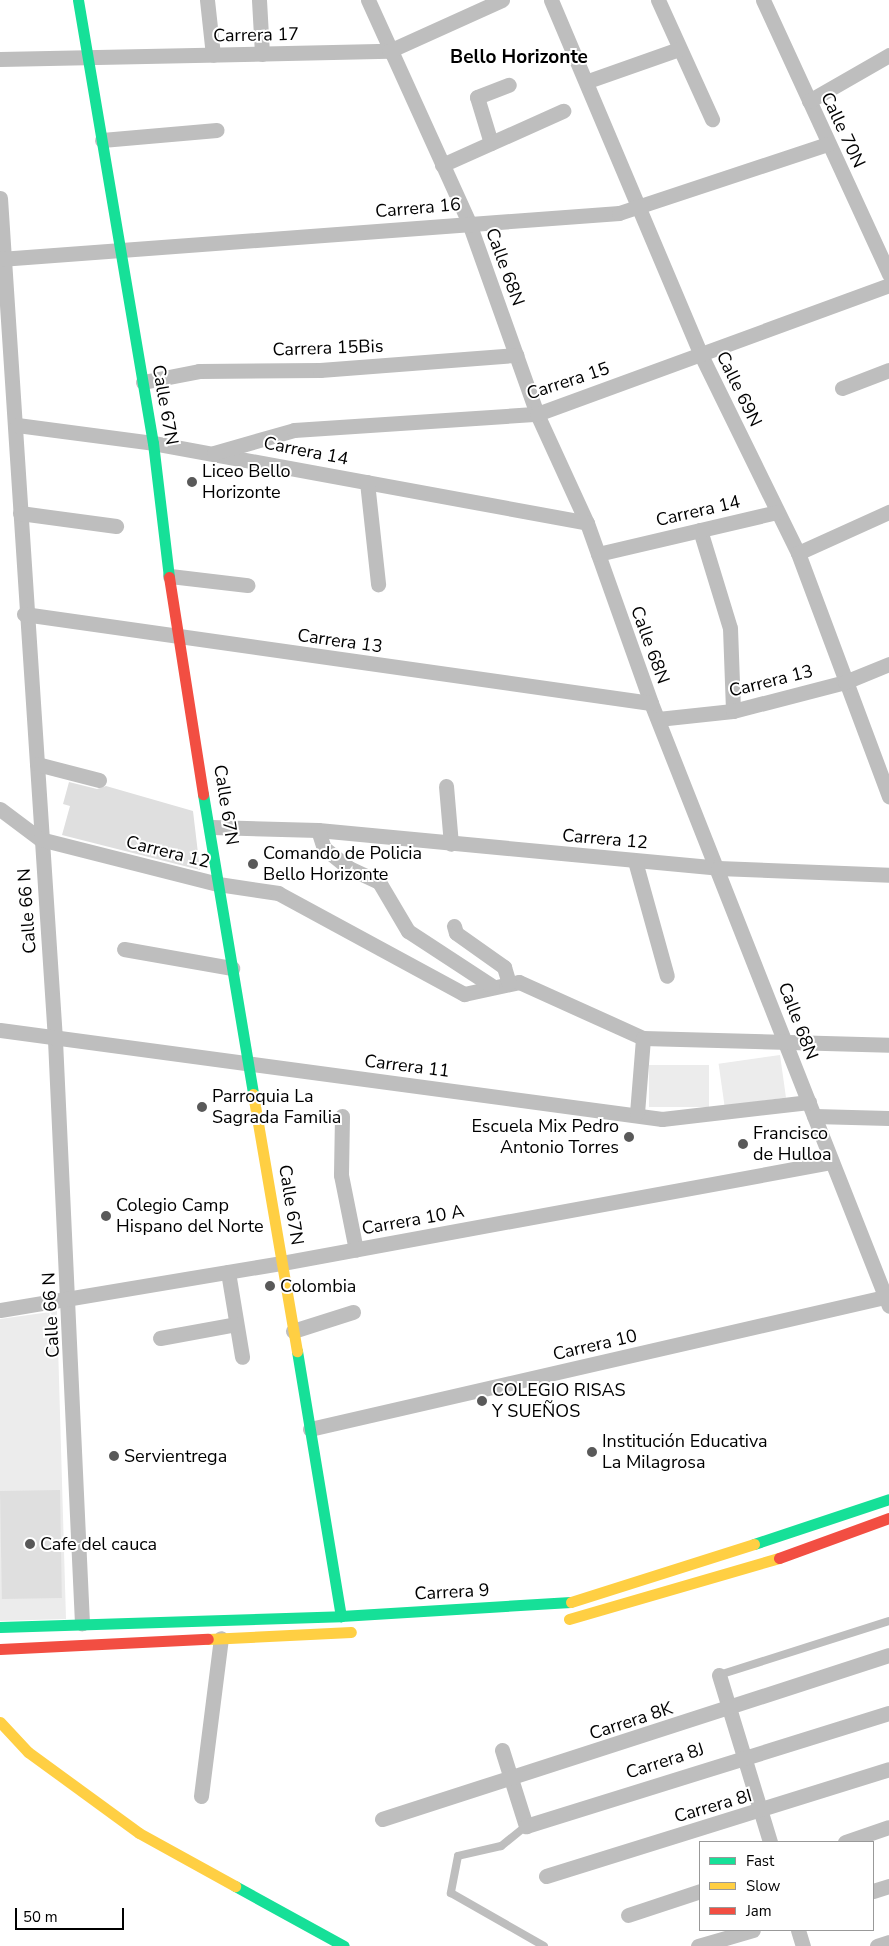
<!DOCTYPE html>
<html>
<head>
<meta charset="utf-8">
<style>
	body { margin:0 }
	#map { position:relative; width:889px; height:1946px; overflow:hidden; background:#fff; font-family:"Nunito Sans",sans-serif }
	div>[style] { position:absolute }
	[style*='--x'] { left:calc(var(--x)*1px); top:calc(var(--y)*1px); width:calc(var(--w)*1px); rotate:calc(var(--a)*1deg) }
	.green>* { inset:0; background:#ececec; transform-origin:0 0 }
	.building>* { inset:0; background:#dfdfdf; transform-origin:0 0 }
	.lane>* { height:8px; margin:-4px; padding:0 4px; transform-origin:4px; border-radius:4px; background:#bebebe }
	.street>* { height:15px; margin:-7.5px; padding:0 7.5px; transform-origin:7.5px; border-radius:7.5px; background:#bebebe }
	.fast>* { height:11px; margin:-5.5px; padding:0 5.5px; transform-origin:5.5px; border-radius:5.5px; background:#16e098 }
	.slow>* { height:11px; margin:-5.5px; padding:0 5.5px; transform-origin:5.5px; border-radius:5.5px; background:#ffcf43 }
	.jam>* { height:11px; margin:-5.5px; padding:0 5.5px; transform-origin:5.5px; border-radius:5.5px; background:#f24e42 }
	.dots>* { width:14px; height:14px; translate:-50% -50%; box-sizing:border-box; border:2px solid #fff; border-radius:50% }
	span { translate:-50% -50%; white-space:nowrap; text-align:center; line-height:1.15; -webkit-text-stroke:4px #fff; paint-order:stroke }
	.street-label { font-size:18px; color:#000 }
	.poi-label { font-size:18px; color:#000 }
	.left { translate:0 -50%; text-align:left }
	.right { translate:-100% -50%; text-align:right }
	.neighbourhood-label { font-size:19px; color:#000; font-weight:700 }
	.legend { position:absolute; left:699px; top:1841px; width:175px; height:90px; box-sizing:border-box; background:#fff; border:1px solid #999; margin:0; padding:6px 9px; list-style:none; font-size:15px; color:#000 }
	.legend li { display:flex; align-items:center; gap:10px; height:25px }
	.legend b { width:25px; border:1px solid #999 }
	.scale { position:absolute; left:15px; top:1908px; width:109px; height:22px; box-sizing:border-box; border:2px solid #000; border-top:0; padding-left:6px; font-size:15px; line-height:18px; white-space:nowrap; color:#000; -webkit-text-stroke:4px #fff; paint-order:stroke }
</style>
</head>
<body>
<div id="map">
	<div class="green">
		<i style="left:780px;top:1055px;width:43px;height:62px;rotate:82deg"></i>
		<i style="left:649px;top:1065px;width:60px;height:42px"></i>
		<i style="clip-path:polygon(57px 1311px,66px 1619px,0 1621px,0 1319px)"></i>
	</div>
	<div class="building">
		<i style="clip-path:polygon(69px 782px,97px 789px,106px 786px,193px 811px,200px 870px,62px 835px,70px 806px,63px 804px)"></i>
		<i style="left:60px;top:1490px;width:108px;height:60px;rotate:89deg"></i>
	</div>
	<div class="lane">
		<i style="--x:719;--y:1675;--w:178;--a:-17.6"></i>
		<i style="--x:526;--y:1826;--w:32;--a:141"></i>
		<i style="--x:501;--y:1846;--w:44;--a:166.9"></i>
		<i style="--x:458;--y:1856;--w:38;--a:101"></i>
		<i style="--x:451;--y:1893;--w:107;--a:29.7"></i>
	</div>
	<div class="street">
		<i style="--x:207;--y:0;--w:55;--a:83.8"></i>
		<i style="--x:259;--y:0;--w:54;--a:86.8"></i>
		<i style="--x:368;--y:0;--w:245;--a:65.6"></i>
		<i style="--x:469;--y:223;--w:203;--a:70.4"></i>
		<i style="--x:537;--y:414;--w:120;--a:65.4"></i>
		<i style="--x:587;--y:523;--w:191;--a:70.4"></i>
		<i style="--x:651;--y:703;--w:648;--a:68.46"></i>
		<i style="--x:551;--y:0;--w:385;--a:67.1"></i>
		<i style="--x:701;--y:355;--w:220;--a:63.9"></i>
		<i style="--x:798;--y:553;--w:260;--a:69.5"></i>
		<i style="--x:658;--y:0;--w:131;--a:65.6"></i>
		<i style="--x:763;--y:0;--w:302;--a:65.3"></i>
		<i style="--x:0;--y:59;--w:389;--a:-1.2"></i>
		<i style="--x:389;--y:51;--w:124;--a:-24.3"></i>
		<i style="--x:588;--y:81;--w:96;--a:-19.4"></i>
		<i style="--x:809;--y:101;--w:92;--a:-29.9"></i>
		<i style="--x:102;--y:140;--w:115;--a:-5"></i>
		<i style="--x:491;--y:143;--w:48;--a:-106.9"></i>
		<i style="--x:477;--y:97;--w:34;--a:-21"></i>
		<i style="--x:442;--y:165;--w:133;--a:-24.1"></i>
		<i style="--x:0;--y:198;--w:844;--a:86.26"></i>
		<i style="--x:55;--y:1040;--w:584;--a:87.35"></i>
		<i style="--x:0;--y:259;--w:621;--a:-4.25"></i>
		<i style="--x:619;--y:213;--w:220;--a:-18.3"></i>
		<i style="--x:143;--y:382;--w:57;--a:-11.1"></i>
		<i style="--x:199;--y:371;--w:121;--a:-0.5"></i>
		<i style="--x:320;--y:370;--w:197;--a:-4.4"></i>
		<i style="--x:842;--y:388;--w:50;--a:-21"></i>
		<i style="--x:17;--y:425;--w:137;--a:7.5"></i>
		<i style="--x:153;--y:443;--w:441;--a:10.4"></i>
		<i style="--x:214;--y:453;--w:83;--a:-16"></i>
		<i style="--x:294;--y:430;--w:244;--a:-3.8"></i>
		<i style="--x:537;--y:414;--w:375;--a:-20.1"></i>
		<i style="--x:367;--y:482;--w:103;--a:83.8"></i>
		<i style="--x:20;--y:513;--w:97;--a:7.7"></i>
		<i style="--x:700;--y:530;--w:102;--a:73"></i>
		<i style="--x:730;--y:628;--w:83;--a:87.9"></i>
		<i style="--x:798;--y:553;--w:100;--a:-24.3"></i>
		<i style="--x:598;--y:554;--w:184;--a:-13.2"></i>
		<i style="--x:170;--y:576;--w:78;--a:6.7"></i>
		<i style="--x:24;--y:614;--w:633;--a:8.08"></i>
		<i style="--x:658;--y:719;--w:75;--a:-6.1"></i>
		<i style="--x:733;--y:711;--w:116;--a:-14.5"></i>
		<i style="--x:845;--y:682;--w:48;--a:-22.2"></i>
		<i style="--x:37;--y:764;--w:64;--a:14.5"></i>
		<i style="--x:446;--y:786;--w:58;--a:85.1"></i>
		<i style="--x:0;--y:809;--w:50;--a:36.9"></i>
		<i style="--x:40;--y:839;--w:184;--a:14.2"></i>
		<i style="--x:218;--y:884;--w:61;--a:8.5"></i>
		<i style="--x:278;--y:893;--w:212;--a:28.5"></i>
		<i style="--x:464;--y:994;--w:56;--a:-12.3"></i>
		<i style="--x:519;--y:982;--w:136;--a:24.3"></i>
		<i style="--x:643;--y:1038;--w:246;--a:1.6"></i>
		<i style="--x:211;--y:827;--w:107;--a:1.6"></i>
		<i style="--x:318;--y:830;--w:402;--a:5.4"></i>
		<i style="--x:718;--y:868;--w:171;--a:2.3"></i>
		<i style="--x:318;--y:830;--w:19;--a:72"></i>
		<i style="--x:324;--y:848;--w:32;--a:39"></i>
		<i style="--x:349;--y:868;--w:33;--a:25"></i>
		<i style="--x:379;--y:882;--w:57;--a:59.4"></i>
		<i style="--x:408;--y:931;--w:100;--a:33.2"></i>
		<i style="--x:635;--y:861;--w:119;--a:74.5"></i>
		<i style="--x:454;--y:926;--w:7;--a:74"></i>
		<i style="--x:456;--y:933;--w:59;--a:35.3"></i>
		<i style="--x:504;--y:967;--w:17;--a:73"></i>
		<i style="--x:124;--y:949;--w:110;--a:10"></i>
		<i style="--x:0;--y:1030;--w:668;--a:7.66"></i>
		<i style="--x:662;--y:1119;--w:148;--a:-6.6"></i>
		<i style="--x:637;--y:1113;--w:75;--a:-85.4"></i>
		<i style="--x:342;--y:1116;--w:59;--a:91"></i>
		<i style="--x:341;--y:1175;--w:76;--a:78.7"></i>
		<i style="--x:814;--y:1116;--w:75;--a:1.5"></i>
		<i style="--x:228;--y:1272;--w:86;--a:80.6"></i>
		<i style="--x:0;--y:1310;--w:286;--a:-9.5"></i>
		<i style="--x:282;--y:1263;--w:559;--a:-10.41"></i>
		<i style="--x:293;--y:1331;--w:63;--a:-17.6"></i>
		<i style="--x:160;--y:1338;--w:77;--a:-10.4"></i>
		<i style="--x:310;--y:1429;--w:594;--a:-12.94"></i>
		<i style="--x:719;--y:1675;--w:175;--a:73"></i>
		<i style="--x:502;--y:1750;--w:80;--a:72.5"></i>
		<i style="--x:526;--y:1826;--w:380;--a:-17.3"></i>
		<i style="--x:201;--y:1796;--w:159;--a:-82.8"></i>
		<i style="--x:382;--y:1819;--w:533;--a:-17.92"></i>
		<i style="--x:845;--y:1842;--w:46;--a:-18.8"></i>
		<i style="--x:546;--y:1876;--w:359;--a:-17.3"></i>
		<i style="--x:873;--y:1891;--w:17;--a:-17"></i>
		<i style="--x:628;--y:1915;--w:76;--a:-18.4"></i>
		<i style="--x:798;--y:1930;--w:17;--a:73"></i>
		<i style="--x:698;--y:1946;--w:57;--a:-16.2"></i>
		<i style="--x:877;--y:1946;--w:13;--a:-18"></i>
	</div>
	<div class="fast">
		<i style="--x:78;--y:0;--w:449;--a:80.4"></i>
		<i style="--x:153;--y:443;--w:135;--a:83.2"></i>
		<i style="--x:203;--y:794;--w:304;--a:80.5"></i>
		<i style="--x:297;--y:1351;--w:269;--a:80.6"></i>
		<i style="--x:754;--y:1544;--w:142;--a:-18.4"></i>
		<i style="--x:0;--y:1627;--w:341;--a:-1.8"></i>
		<i style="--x:341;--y:1616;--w:230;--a:-3.5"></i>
		<i style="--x:235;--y:1886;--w:124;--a:28.8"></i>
	</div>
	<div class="slow">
		<i style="--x:253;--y:1094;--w:261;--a:80.3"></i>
		<i style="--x:571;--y:1602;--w:192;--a:-17.6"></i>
		<i style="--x:569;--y:1619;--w:219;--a:-16.2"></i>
		<i style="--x:208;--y:1639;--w:143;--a:-2.8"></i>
		<i style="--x:0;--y:1722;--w:41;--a:47"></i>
		<i style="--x:28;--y:1752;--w:137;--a:36.1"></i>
		<i style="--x:139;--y:1833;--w:110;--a:28.9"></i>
	</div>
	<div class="jam">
		<i style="--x:169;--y:577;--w:220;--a:81.1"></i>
		<i style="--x:779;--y:1558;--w:117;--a:-20"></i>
		<i style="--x:0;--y:1649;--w:208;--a:-2.8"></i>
	</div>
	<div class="dots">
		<i style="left:192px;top:482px;background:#595959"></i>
		<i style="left:253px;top:864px;background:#595959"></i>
		<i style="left:202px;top:1107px;background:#595959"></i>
		<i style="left:629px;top:1137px;background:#595959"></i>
		<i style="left:743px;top:1144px;background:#595959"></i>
		<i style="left:106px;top:1216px;background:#595959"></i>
		<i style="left:270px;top:1286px;background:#595959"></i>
		<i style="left:482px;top:1401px;background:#595959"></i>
		<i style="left:592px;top:1452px;background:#595959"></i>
		<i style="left:114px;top:1456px;background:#595959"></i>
		<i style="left:30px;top:1544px;background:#595959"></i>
	</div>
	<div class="street-label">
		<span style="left:256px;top:35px;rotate:-1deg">Carrera 17</span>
		<span style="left:843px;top:130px;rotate:65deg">Calle 70N</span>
		<span style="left:418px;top:208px;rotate:-5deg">Carrera 16</span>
		<span style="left:505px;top:267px;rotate:70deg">Calle 68N</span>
		<span style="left:328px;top:348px;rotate:-2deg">Carrera 15Bis</span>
		<span style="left:568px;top:381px;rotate:-18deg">Carrera 15</span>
		<span style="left:739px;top:389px;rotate:64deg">Calle 69N</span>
		<span style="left:165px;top:405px;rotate:80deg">Calle 67N</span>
		<span style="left:306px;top:451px;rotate:11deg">Carrera 14</span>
		<span style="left:698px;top:511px;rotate:-13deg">Carrera 14</span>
		<span style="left:340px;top:641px;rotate:8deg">Carrera 13</span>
		<span style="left:650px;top:645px;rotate:70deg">Calle 68N</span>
		<span style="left:771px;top:681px;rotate:-14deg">Carrera 13</span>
		<span style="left:226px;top:805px;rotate:81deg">Calle 67N</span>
		<span style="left:605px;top:839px;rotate:5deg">Carrera 12</span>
		<span style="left:168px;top:852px;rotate:14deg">Carrera 12</span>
		<span style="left:27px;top:911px;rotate:-94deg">Calle 66 N</span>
		<span style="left:798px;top:1021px;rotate:69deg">Calle 68N</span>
		<span style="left:407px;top:1066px;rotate:7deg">Carrera 11</span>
		<span style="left:291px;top:1205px;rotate:81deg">Calle 67N</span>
		<span style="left:413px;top:1220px;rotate:-10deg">Carrera 10 A</span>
		<span style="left:51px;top:1315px;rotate:-93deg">Calle 66 N</span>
		<span style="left:595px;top:1345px;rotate:-13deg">Carrera 10</span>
		<span style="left:452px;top:1592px;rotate:-3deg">Carrera 9</span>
		<span style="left:631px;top:1721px;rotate:-18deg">Carrera 8K</span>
		<span style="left:665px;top:1761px;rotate:-18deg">Carrera 8J</span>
		<span style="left:713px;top:1806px;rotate:-16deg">Carrera 8I</span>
	</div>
	<div class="poi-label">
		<span class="left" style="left:202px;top:482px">Liceo Bello<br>Horizonte</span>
		<span class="left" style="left:263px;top:864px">Comando de Policia<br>Bello Horizonte</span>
		<span class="left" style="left:212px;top:1107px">Parroquia La<br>Sagrada Familia</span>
		<span class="right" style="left:619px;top:1137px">Escuela Mix Pedro<br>Antonio Torres</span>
		<span class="left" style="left:753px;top:1144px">Francisco<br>de Hulloa</span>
		<span class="left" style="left:116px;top:1216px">Colegio Camp<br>Hispano del Norte</span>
		<span class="left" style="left:280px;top:1286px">Colombia</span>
		<span class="left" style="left:492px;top:1401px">COLEGIO RISAS<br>Y SUEÑOS</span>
		<span class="left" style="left:602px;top:1452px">Institución Educativa<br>La Milagrosa</span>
		<span class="left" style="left:124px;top:1456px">Servientrega</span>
		<span class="left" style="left:40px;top:1544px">Cafe del cauca</span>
	</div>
	<div class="neighbourhood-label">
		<span style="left:519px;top:58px">Bello Horizonte</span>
	</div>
	<ul class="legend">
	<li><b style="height:6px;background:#16e098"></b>Fast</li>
	<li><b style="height:6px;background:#ffcf43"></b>Slow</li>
	<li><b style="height:6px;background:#f24e42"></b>Jam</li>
	</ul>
	<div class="scale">50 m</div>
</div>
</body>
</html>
